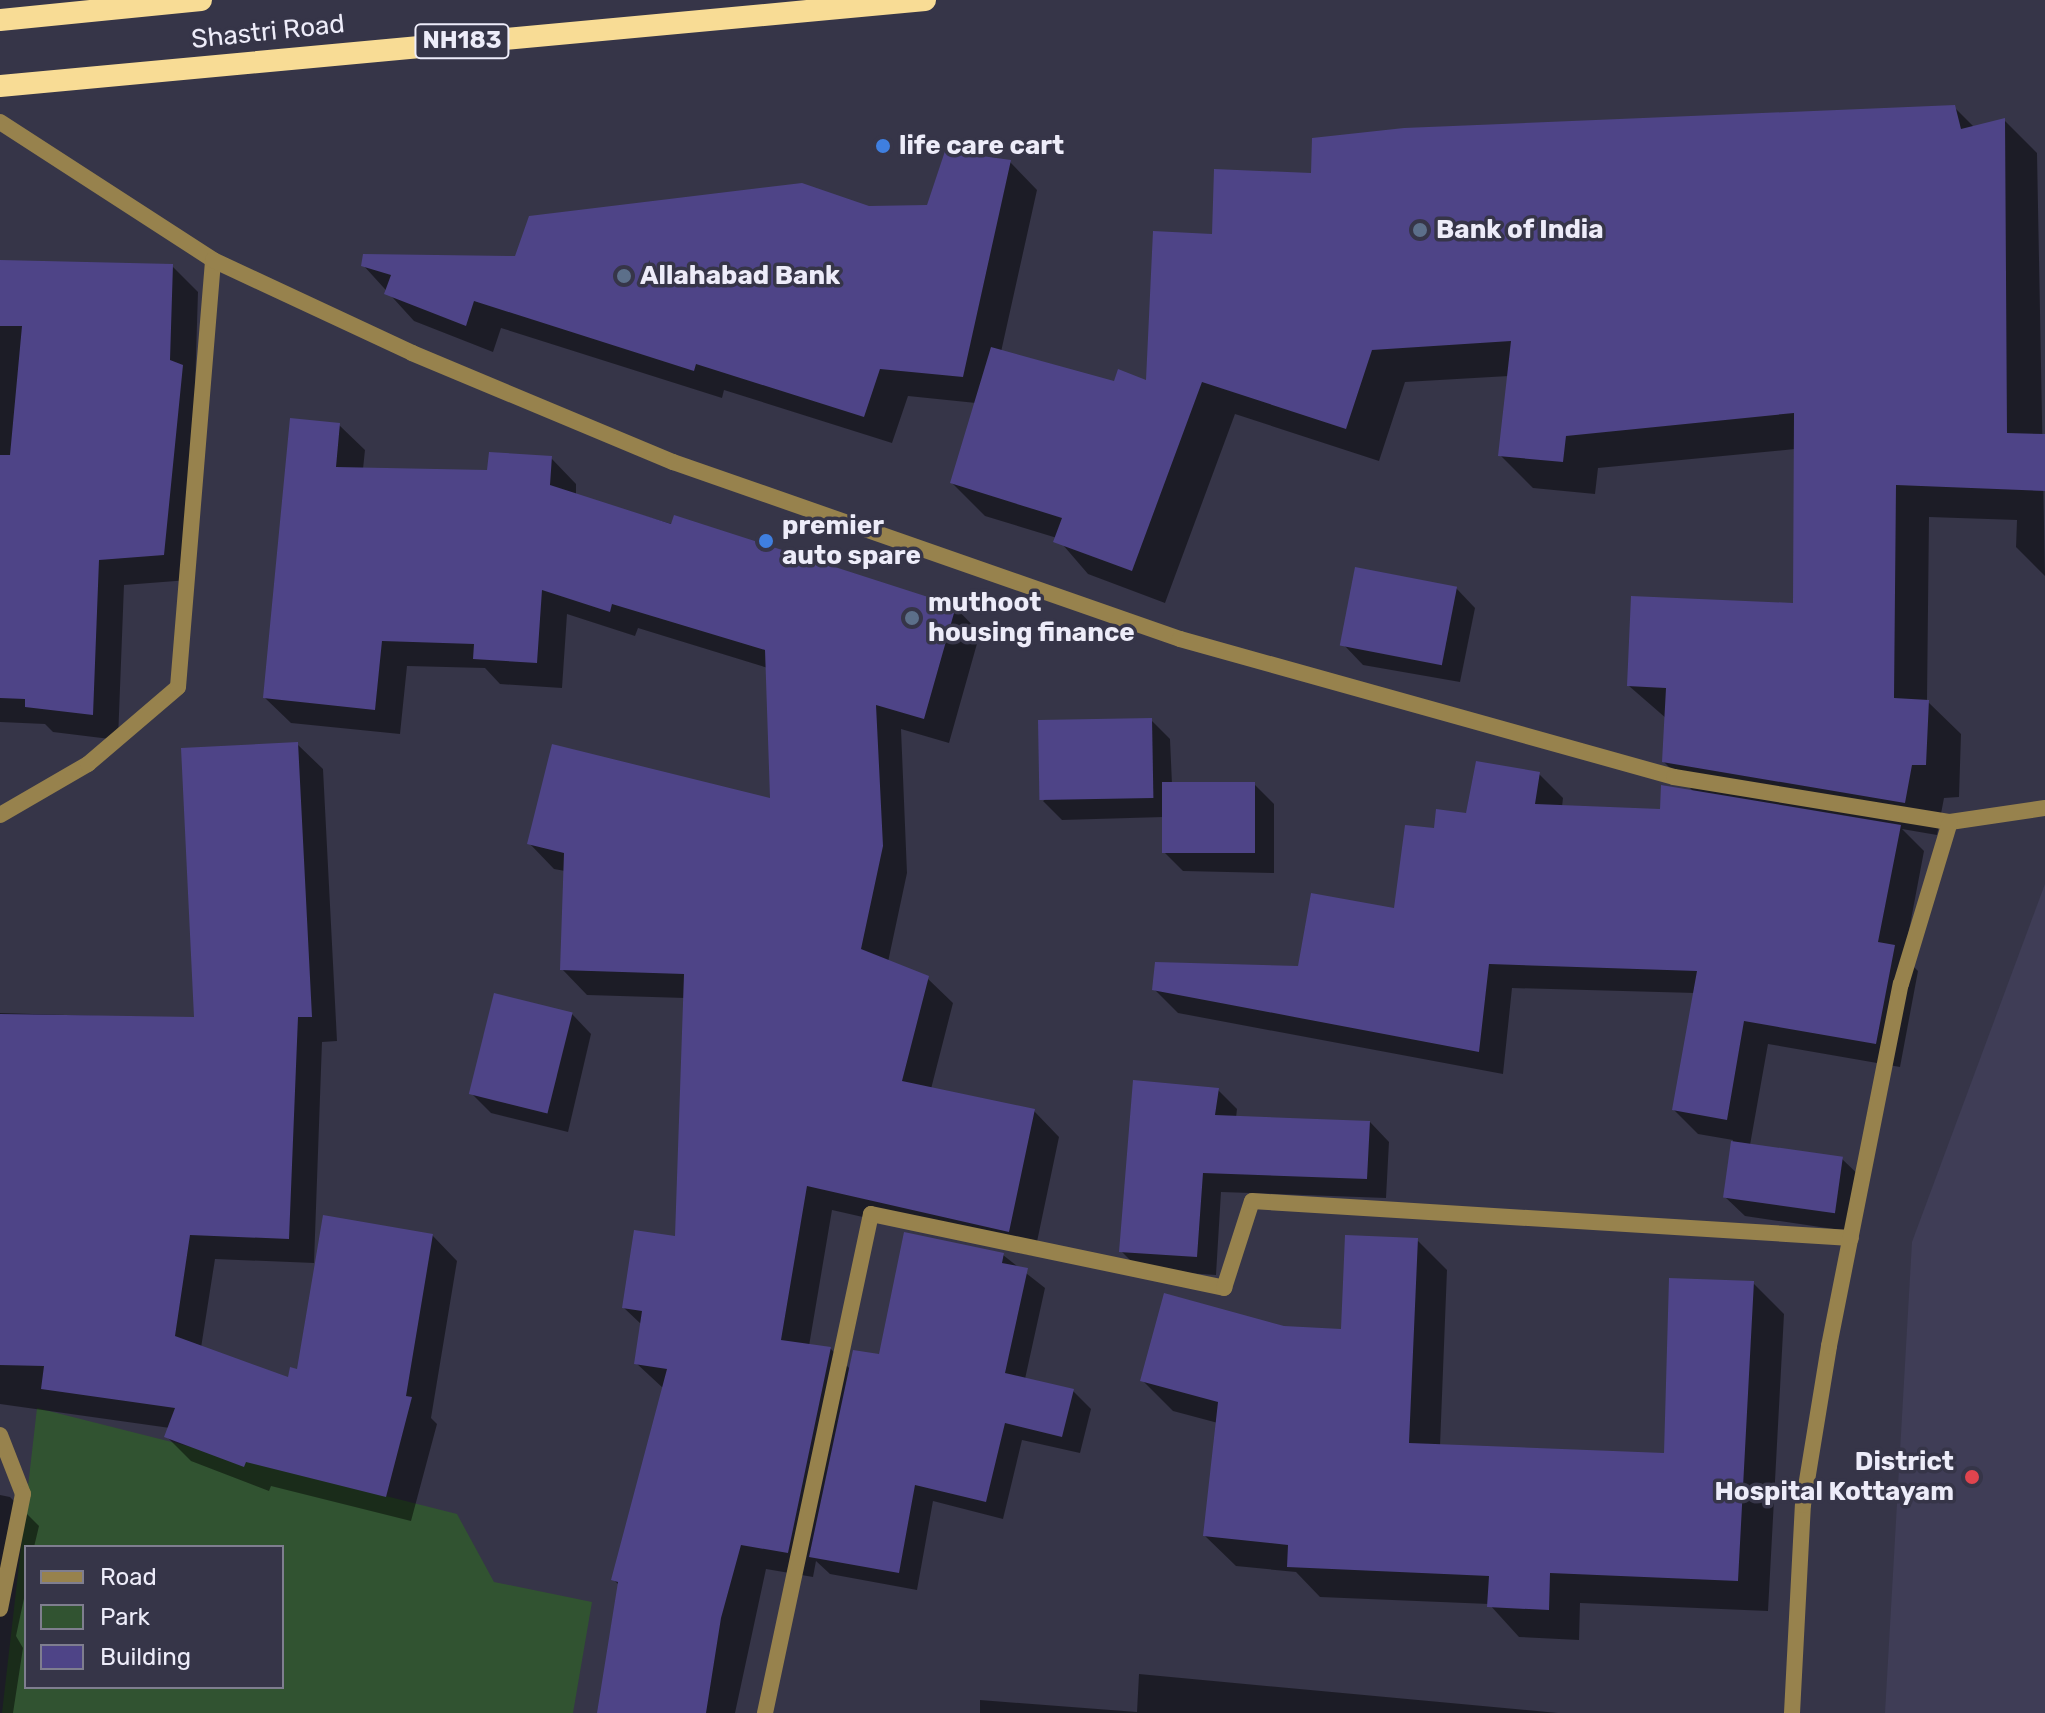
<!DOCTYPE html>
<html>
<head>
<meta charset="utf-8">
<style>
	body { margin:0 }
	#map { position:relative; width:2045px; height:1713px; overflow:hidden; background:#363548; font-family:Rubik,sans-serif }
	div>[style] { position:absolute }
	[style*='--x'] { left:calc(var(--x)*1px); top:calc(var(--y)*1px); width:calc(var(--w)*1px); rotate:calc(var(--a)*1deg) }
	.built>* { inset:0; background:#3f3d56 }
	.green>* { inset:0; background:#315331 }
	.shadow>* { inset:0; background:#0007 }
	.building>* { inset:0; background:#4e4487; transform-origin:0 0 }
	.service>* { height:16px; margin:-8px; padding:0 8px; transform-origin:8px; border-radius:8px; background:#97824d }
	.minor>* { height:16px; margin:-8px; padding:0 8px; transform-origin:8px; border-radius:8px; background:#97824d }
	.trunk>* { height:22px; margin:-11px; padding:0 11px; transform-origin:11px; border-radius:11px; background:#f8dc95 }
	.dots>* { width:22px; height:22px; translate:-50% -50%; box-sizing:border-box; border:4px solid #363548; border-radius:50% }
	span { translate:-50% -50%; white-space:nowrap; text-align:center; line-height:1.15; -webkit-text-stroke:7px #363548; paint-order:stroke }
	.shield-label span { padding:2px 6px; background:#363548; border:2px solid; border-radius:6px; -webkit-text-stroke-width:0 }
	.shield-label { font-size:24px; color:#edecf9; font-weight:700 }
	.street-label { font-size:26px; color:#edecf9 }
	.poi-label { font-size:26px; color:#edecf9; font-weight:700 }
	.left { translate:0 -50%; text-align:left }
	.right { translate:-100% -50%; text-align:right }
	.legend { position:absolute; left:24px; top:1545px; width:260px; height:144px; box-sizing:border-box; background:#363548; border:2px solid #7f7e8f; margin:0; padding:10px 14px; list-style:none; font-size:24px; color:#edecf9 }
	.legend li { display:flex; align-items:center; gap:16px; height:40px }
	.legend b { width:40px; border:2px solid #7f7e8f }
</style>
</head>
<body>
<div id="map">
	<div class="built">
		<i style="clip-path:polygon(2045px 884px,2045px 1713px,1885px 1713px,1912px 1242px)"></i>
	</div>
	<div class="green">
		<i style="clip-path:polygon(evenodd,37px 1408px,457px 1514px,494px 1582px,592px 1602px,573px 1713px,2px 1713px,37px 1408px,26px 1547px,282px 1547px,282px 1687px,26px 1687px,26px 1547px)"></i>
	</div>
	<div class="shadow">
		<i style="clip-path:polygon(1954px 107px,1974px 127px,2004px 120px,2037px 153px,2045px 576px,2016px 547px,2017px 520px,1929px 517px,1927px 701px,1961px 734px,1959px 797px,1944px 798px,1937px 835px,1902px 829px,1924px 851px,1904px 957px,1918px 971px,1900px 1067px,1768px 1044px,1750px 1145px,1842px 1159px,1862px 1178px,1854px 1232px,1745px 1216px,1725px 1197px,1733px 1140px,1698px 1134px,1674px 1110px,1695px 993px,1512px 988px,1503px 1074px,1178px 1013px,1154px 989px,1299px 968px,1395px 910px,1435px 830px,1539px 774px,1563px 798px,1562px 807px,1662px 811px,1695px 793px,1664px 762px,1667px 719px,1629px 686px,1795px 605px,1795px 449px,1598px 468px,1595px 494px,1533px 488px,1500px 455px,1509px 376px,1405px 382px,1379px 461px,1235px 414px,1165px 603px,1088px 574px,1057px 538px,985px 516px,952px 483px,976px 403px,908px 396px,892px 443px,724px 390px,722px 398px,501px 328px,493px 352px,414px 321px,363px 265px,516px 258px,869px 208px,928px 207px,1010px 162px,1037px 190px,1001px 352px,1115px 383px,1148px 383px,1214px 236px,1313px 175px)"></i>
		<i style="clip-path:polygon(0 262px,172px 266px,198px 292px,189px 580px,124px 585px,118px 740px,53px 732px,45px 724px,0 722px)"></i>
		<i style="clip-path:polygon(339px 425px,365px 450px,363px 469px,489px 472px,551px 458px,576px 484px,576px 496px,955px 607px,980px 633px,949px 743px,901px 729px,907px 873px,888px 962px,927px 978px,953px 1003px,931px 1089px,1034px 1111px,1059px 1137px,1034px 1256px,832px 1210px,809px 1346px,831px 1349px,851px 1370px,881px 1356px,1003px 1255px,1045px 1288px,1025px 1379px,1073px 1391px,1091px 1409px,1080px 1453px,1022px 1440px,1003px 1519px,933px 1501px,917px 1590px,830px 1574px,816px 1561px,813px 1577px,766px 1569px,735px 1713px,599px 1713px,619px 1585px,613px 1579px,664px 1389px,636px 1363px,642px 1325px,624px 1308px,677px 1239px,685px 998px,587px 995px,562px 969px,565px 871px,554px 869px,529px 843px,772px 801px,768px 668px,638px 628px,635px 636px,567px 614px,562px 688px,500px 684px,485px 668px,407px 666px,400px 734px,291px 723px,265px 698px)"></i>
		<i style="clip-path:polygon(1456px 588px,1475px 608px,1460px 682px,1363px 665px,1344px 645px)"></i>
		<i style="clip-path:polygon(1151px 720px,1170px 739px,1172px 784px,1254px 784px,1274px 804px,1274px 873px,1183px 871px,1164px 852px,1164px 817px,1062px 820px,1043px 801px)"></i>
		<i style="clip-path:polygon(297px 744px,323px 769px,337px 1041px,322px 1042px,314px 1263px,215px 1259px,201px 1348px,289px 1380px,432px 1235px,457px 1261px,431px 1418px,437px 1424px,411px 1521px,271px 1486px,269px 1491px,191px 1461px,166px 1436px,170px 1428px,0 1404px,0 1013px,196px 1019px)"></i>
		<i style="clip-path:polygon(572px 1014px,591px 1034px,568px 1132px,491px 1113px,472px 1094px)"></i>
		<i style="clip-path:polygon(1218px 1090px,1237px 1109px,1236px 1118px,1370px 1122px,1389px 1142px,1386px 1198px,1221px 1192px,1216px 1275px,1140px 1270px,1121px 1251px)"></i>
		<i style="clip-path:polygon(1417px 1240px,1447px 1270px,1440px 1446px,1665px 1455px,1753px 1283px,1784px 1314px,1768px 1611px,1580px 1603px,1579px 1640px,1519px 1637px,1489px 1604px,1320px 1597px,1296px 1572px,1236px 1566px,1205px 1536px,1218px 1423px,1173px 1411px,1142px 1380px,1246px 1326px,1343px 1331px)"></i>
		<i style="clip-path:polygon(0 1495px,10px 1497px,39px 1526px,34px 1547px,26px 1547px,26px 1589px,16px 1636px,23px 1648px,13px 1713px,0 1713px)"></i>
		<i style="clip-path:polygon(1139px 1674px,1558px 1713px,980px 1713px,980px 1700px,1137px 1712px)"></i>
	</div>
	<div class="building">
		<i style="clip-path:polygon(1955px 105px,1961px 129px,2005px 118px,2007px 433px,2045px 434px,2045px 491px,1896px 485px,1894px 698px,1929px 700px,1926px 765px,1912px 765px,1905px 803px,1662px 762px,1666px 688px,1627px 686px,1631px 596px,1793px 603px,1794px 413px,1566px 436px,1563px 462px,1498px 456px,1511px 341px,1372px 350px,1346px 429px,1202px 382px,1132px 571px,1053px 542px,1062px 518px,950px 483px,991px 347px,1114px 381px,1118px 369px,1146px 380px,1153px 231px,1212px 234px,1214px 169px,1311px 173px,1312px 138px,1404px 128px)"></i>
		<i style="clip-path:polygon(945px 151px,1011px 160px,963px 377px,880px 369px,864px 417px,696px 364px,694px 371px,474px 301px,466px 326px,384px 294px,391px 275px,361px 266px,363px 254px,515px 256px,529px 216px,802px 183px,869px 206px,927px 205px)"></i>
		<i style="clip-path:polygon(0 260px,173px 264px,170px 360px,183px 365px,164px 555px,99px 560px,93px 715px,25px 707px,25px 699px,0 698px,0 455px,10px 455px,22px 326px,0 326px)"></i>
		<i style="clip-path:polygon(290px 418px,340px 423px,336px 467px,487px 470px,489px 452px,552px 456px,550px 485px,671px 524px,674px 515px,956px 606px,924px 719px,876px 705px,883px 846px,861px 949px,929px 976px,902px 1081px,1035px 1109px,1009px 1232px,807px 1186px,781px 1340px,831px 1347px,788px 1553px,741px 1545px,721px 1618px,706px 1713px,597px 1713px,618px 1582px,611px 1580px,667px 1369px,634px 1364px,642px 1311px,622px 1308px,634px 1230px,675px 1236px,684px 974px,560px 970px,564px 853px,527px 844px,552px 744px,770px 798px,765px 650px,612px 604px,610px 612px,542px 590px,537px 663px,473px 659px,474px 644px,382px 641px,375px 710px,263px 698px)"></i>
		<i style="left:1355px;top:567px;width:104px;height:80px;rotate:11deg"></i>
		<i style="left:1152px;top:718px;width:80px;height:114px;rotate:89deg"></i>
		<i style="clip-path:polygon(298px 742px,312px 1017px,298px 1017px,289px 1239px,190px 1235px,175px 1336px,288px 1377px,290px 1367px,297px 1369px,323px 1215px,433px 1234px,406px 1396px,412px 1397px,386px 1497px,246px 1462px,244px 1467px,164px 1437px,175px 1408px,41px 1389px,44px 1366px,0 1365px,0 1014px,194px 1017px,181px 748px)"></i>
		<i style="clip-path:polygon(1476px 761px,1540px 772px,1535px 804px,1660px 809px,1661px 785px,1901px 825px,1878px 942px,1895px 945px,1876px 1044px,1744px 1021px,1727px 1120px,1672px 1110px,1697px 971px,1489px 964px,1479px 1052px,1152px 990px,1155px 962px,1298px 966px,1311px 893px,1394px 908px,1405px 825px,1434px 828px,1436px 809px,1466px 813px)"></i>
		<i style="left:1162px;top:782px;width:93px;height:71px"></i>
		<i style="left:494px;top:993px;width:81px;height:104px;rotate:14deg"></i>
		<i style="clip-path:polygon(1133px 1080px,1219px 1088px,1215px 1115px,1370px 1121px,1367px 1179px,1203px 1173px,1197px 1257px,1119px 1252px)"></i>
		<i style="left:1731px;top:1141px;width:113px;height:57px;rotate:8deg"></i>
		<i style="clip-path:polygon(904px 1232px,1004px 1253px,1002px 1263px,1028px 1268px,1005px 1373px,1074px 1389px,1062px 1437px,1005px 1423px,986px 1502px,915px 1485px,899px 1573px,809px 1557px,853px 1350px,879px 1354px)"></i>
		<i style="clip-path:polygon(1345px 1235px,1418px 1238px,1409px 1443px,1664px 1453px,1669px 1278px,1754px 1281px,1738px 1581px,1550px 1573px,1549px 1610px,1487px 1607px,1489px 1576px,1287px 1567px,1288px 1545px,1203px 1536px,1218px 1402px,1140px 1381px,1164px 1293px,1284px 1326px,1341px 1329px)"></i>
	</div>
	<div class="service">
		<i style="--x:0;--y:815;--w:102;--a:-30.1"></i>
		<i style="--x:88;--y:764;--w:118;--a:-40.5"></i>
		<i style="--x:178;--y:687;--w:428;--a:-85.3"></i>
		<i style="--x:0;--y:1435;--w:63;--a:68.7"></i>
		<i style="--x:23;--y:1494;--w:117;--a:101.3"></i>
	</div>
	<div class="minor">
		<i style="--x:0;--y:122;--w:254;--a:32.9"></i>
		<i style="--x:213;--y:260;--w:220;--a:25"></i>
		<i style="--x:412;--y:353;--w:283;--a:22.7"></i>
		<i style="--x:673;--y:462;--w:537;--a:19.24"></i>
		<i style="--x:1180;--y:639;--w:513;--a:15.61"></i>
		<i style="--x:1674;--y:777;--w:280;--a:9.3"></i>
		<i style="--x:1950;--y:822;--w:96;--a:-8.4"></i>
		<i style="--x:765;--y:1713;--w:510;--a:-78.01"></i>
		<i style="--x:871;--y:1214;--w:361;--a:11.8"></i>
		<i style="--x:1224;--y:1288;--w:91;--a:-72.2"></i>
		<i style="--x:1252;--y:1201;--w:600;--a:3.53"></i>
		<i style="--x:1792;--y:1713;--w:208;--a:-87"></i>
		<i style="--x:1803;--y:1505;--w:161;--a:-80.7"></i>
		<i style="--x:1829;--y:1346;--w:369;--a:-78.8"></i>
		<i style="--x:1901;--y:984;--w:169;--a:-73.2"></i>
	</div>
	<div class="trunk">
		<i style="--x:0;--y:20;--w:202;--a:-5.7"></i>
		<i style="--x:0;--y:86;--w:929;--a:-5.31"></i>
	</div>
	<div class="dots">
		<i style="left:883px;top:146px;background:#3f7fe0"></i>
		<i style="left:1420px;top:230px;background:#5c6f8a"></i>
		<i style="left:624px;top:276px;background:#5c6f8a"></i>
		<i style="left:766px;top:541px;background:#3f7fe0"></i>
		<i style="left:912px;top:618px;background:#5c6f8a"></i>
		<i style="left:1972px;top:1477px;background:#e0444e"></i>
	</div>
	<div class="shield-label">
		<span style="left:462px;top:41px">NH183</span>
	</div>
	<div class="street-label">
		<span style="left:268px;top:32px;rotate:-6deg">Shastri Road</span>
	</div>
	<div class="poi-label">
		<span class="left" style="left:899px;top:146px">life care cart</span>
		<span class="left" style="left:1436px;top:230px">Bank of India</span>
		<span class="left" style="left:640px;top:276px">Allahabad Bank</span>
		<span class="left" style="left:782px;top:541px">premier<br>auto spare</span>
		<span class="left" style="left:928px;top:618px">muthoot<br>housing finance</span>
		<span class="right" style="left:1954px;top:1477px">District<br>Hospital Kottayam</span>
	</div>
	<ul class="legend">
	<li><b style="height:10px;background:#97824d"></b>Road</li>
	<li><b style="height:22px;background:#315331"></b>Park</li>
	<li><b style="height:22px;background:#4e4487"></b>Building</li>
	</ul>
</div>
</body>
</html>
